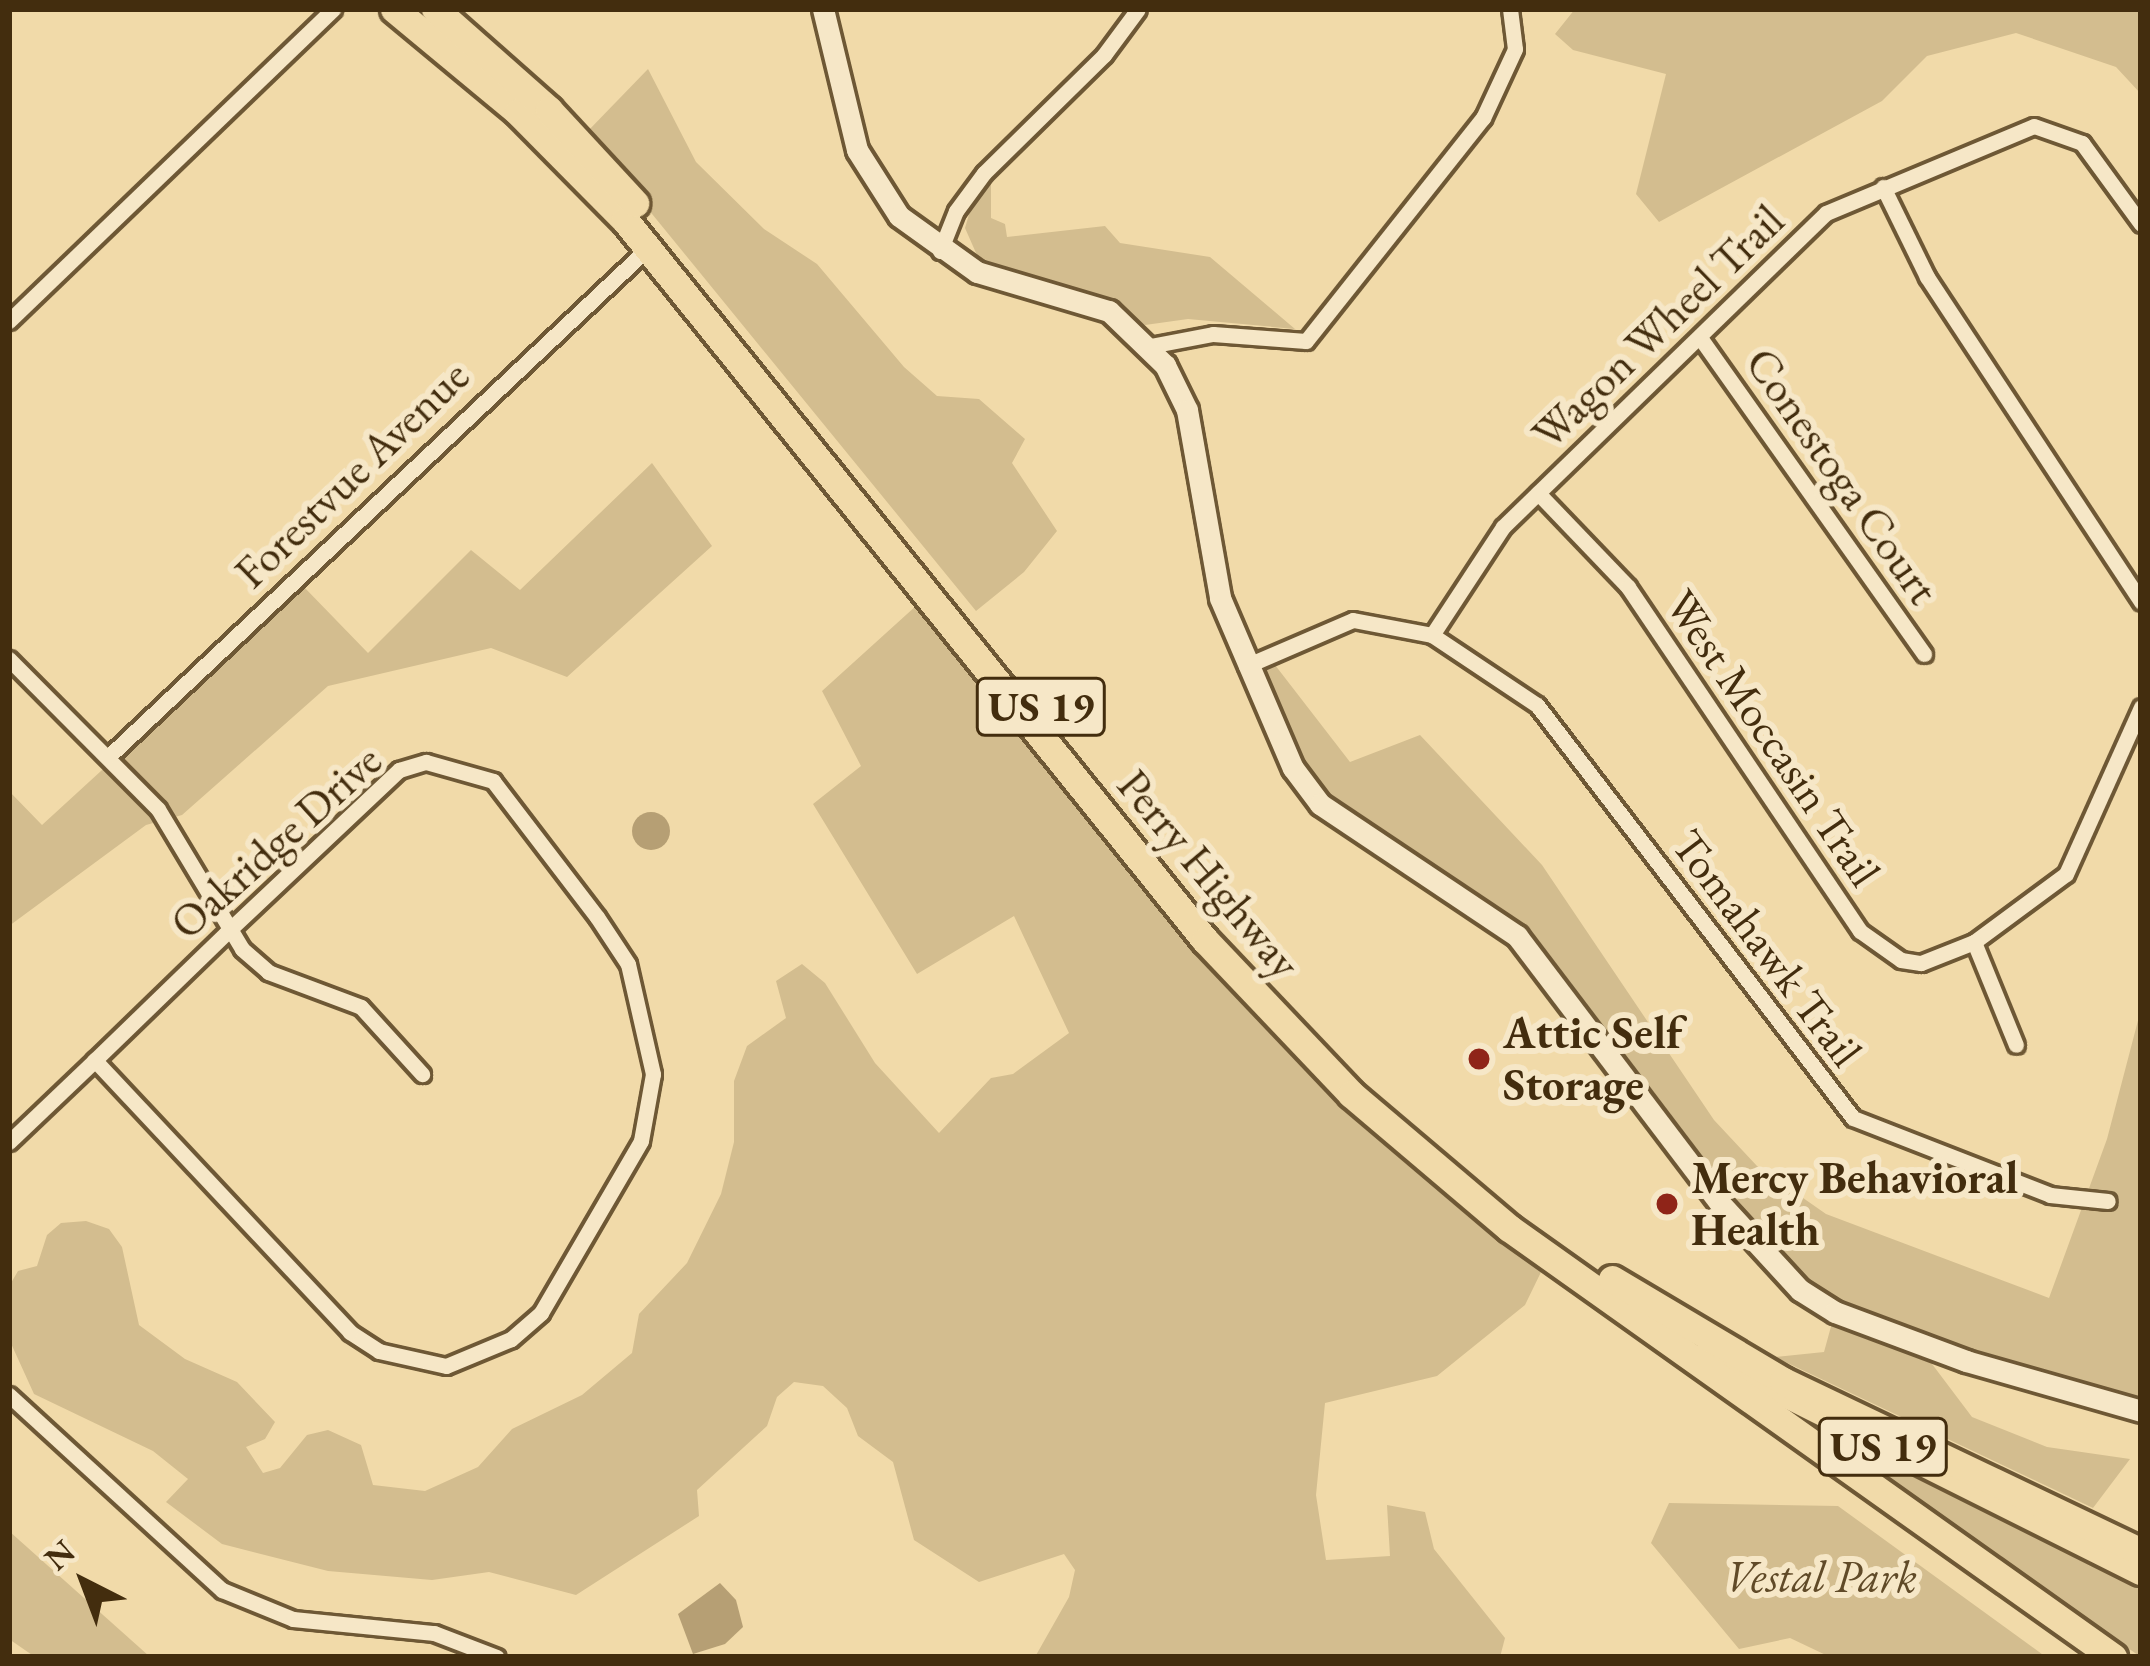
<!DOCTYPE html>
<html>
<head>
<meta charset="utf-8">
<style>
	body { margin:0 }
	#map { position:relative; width:2150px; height:1666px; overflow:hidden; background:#f1daa9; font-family:"EB Garamond",serif }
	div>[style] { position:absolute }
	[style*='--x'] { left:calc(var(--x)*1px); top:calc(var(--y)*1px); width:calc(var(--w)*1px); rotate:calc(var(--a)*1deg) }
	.green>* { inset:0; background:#d3bd8f }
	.water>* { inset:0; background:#b69f74 }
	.round { border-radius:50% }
	.roads { filter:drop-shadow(3px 0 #6e5835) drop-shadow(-3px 0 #6e5835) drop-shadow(0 3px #6e5835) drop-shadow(0 -3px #6e5835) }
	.street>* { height:15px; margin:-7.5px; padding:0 7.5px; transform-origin:7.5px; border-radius:7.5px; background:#f6e7c7 }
	.secondary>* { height:21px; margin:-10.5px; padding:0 10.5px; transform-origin:10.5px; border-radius:10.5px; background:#f6e7c7 }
	.primary>* { height:24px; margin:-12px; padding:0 12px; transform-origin:12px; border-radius:12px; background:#f1daa9 }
	.highway>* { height:27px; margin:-13.5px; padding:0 13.5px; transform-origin:13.5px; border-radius:13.5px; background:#f1daa9 }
	.dots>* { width:33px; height:33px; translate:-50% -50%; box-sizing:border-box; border:6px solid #f6e7c7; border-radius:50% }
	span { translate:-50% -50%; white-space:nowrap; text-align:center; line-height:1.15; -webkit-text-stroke:12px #f6e7c7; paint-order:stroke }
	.shield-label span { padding:3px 9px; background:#f6e7c7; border:3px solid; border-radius:9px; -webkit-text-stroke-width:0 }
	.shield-label { font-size:42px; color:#432d0e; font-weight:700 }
	.street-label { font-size:45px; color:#432d0e }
	.poi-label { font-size:45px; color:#432d0e; font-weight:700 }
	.left { translate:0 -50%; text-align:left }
	.park-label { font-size:45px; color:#604a28; font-style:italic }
	.frame { position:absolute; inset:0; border:12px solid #432d0e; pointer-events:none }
	.north { position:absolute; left:24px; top:1522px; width:120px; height:120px; -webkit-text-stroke:9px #f6e7c7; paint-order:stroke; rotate:318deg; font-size:33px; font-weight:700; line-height:48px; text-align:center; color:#432d0e }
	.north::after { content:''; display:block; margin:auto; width:42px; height:54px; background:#432d0e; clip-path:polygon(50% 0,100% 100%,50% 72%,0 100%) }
</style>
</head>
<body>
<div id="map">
	<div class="green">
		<i style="clip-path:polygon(1575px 9px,2141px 9px,2141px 94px,2116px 67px,2016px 33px,1927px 56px,1882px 101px,1659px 222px,1636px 194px,1666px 74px,1573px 50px,1555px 34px)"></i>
		<i style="clip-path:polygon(648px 69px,696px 162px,764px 229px,817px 264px,904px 367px,937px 396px,979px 399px,1025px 439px,1012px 463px,1057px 531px,1024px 572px,976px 611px,586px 133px)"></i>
		<i style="clip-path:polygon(991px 180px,991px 218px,1005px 224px,1007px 237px,1105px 226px,1120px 243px,1210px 257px,1295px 329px,1188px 319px,1145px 325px,1102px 296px,980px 262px,965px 228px,973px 201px)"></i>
		<i style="clip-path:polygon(652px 463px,712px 546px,567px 677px,491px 648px,328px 686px,182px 815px,146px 825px,9px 926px,9px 791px,42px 825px,303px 586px,368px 653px,471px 550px,520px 590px)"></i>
		<i style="clip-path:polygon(917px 605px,1265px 1028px,1380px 1140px,1542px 1270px,1525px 1305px,1437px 1376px,1325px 1403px,1316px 1495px,1326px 1560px,1390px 1556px,1387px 1505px,1425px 1512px,1434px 1549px,1505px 1638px,1500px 1657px,1035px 1657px,1069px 1597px,1075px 1570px,1064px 1554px,979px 1582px,914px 1540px,893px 1462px,858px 1436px,847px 1408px,823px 1386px,794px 1382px,777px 1397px,767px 1426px,697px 1490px,699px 1516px,576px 1595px,489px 1572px,432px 1580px,328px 1571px,222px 1544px,166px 1502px,188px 1479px,153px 1451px,34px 1394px,9px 1339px,11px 1283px,18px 1271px,37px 1266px,47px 1235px,61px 1223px,86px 1221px,109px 1229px,122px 1247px,139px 1325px,185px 1359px,237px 1382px,275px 1422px,265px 1439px,246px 1447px,263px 1473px,280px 1468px,307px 1435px,328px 1430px,361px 1445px,373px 1485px,425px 1491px,478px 1467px,512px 1429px,582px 1395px,632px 1353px,639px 1314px,687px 1263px,721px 1194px,734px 1142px,734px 1081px,747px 1046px,786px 1018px,776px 981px,802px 964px,825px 983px,875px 1063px,939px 1133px,991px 1078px,1013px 1074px,1069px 1033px,1014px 916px,917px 974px,813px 804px,861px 766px,822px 691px)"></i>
		<i style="clip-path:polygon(1268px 656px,1350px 762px,1420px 735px,1542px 865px,1714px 1120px,1757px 1166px,1826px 1214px,2049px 1298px,2107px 1139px,2141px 1009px,2141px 1411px,1937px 1350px,1929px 1360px,1972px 1417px,2047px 1447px,2130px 1459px,2093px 1508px,1775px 1357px,1824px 1352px,1835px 1312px,1800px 1290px,1517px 936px,1320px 804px,1246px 666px)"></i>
		<i style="clip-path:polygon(1852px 1447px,2141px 1586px,2141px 1657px,1846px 1456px)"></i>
		<i style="clip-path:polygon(1669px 1503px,1838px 1506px,2046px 1657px,1830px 1657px,1790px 1638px,1739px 1649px,1651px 1543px)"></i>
		<i style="clip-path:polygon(9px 1531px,149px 1656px,149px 1657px,35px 1657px,9px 1639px)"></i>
	</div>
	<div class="water">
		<i class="round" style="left:632px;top:812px;width:38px;height:38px"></i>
		<i style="clip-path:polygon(720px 1583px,736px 1600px,743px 1627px,725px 1644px,693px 1654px,678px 1614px)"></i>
	</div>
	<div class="roads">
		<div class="street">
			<i style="--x:1883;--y:187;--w:100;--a:63.9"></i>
			<i style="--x:1927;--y:277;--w:389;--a:56.6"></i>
			<i style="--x:940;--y:251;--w:43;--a:-68.2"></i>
			<i style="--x:956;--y:211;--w:47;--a:-53.6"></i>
			<i style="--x:984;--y:173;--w:168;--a:-44.5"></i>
			<i style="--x:1104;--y:55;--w:57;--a:-53.5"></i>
			<i style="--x:9;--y:321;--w:450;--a:-43.9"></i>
			<i style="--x:1701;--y:339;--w:386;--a:54.7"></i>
			<i style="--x:1150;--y:346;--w:64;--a:-10.8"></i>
			<i style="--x:1213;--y:334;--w:93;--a:4.3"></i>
			<i style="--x:1306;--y:341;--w:285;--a:-51.6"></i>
			<i style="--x:1483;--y:118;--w:76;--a:-65.1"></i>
			<i style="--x:1515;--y:49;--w:40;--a:-97.1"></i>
			<i style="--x:1538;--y:493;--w:130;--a:46.2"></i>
			<i style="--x:1628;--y:587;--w:415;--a:56"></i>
			<i style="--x:1860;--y:931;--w:50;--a:35.3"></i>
			<i style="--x:1901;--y:960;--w:20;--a:9"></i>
			<i style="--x:1921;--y:963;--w:57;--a:-21.6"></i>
			<i style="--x:1974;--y:942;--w:114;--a:-36.5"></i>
			<i style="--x:2066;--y:874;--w:183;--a:-65.8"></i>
			<i style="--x:1432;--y:635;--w:129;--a:-56.7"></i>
			<i style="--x:1503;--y:527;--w:450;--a:-44.2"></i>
			<i style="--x:1826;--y:213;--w:225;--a:-22.7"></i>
			<i style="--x:2034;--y:126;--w:51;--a:19.5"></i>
			<i style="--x:2082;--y:143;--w:100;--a:53.9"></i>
			<i style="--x:9;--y:659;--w:211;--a:45.2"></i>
			<i style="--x:158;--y:809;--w:163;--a:59"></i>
			<i style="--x:242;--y:949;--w:35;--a:41"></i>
			<i style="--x:268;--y:972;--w:99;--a:20.6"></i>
			<i style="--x:361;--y:1007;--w:91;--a:47.7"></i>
			<i style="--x:1246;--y:666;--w:116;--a:-23.3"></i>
			<i style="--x:1353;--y:620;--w:80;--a:10.8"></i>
			<i style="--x:1432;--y:635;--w:126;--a:33.7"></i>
			<i style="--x:1537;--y:705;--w:520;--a:52.58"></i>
			<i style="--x:1853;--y:1118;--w:212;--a:21.3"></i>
			<i style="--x:2050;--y:1195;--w:58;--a:5.9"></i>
			<i style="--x:108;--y:757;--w:743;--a:-43.31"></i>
			<i style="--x:1974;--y:942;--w:111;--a:67.8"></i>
			<i style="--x:9;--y:1142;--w:119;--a:-43.6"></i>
			<i style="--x:95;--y:1060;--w:182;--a:-44.1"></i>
			<i style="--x:226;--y:933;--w:238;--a:-43.3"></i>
			<i style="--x:399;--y:770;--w:28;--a:-17"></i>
			<i style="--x:426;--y:762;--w:70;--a:15.8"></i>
			<i style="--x:493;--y:781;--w:171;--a:52.6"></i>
			<i style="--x:597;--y:917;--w:56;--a:56.6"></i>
			<i style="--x:628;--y:964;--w:113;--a:77.2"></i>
			<i style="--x:653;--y:1074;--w:68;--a:100.2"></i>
			<i style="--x:641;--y:1141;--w:199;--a:120.2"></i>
			<i style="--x:541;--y:1313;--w:40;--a:139"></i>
			<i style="--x:511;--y:1339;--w:70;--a:157.4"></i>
			<i style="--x:446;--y:1366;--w:69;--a:-167.4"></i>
			<i style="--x:379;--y:1351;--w:35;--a:-147"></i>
			<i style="--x:350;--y:1332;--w:373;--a:-133.2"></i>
			<i style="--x:9;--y:1395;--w:289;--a:42.5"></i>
			<i style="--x:222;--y:1590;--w:77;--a:22.2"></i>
			<i style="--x:293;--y:1619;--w:142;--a:5.7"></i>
			<i style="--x:434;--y:1633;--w:67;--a:20.9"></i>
		</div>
		<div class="secondary">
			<i style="--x:823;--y:9;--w:145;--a:76.4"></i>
			<i style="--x:857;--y:150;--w:78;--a:57.5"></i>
			<i style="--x:899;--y:216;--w:96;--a:35.7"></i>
			<i style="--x:977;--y:272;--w:138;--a:16.5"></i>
			<i style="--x:1109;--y:311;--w:78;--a:44"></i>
			<i style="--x:1165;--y:365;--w:50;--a:63.9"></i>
			<i style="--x:1187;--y:410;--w:191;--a:80"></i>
			<i style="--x:1220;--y:598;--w:185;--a:66.8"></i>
			<i style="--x:1293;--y:768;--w:45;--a:53.1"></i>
			<i style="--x:1320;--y:804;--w:237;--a:33.8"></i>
			<i style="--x:1517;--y:936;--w:334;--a:52.8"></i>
			<i style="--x:1719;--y:1202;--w:120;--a:47.4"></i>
			<i style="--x:1800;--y:1290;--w:41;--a:32.2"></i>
			<i style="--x:1835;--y:1312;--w:140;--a:20.5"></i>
			<i style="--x:1966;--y:1361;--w:182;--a:15.9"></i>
		</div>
		<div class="primary">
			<i style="--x:1705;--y:1355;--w:487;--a:26.6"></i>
		</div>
		<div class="highway">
			<i style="--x:394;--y:9;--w:161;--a:39.7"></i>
			<i style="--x:518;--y:112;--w:152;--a:45.3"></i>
			<i style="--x:625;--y:220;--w:925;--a:51.15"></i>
			<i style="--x:1205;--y:940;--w:212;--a:46.5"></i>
			<i style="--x:1351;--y:1094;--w:207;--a:40.3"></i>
			<i style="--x:1509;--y:1228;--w:741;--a:35.38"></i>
			<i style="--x:435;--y:9;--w:152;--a:41.5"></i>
			<i style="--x:549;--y:110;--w:127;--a:47.2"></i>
			<i style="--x:1612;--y:1279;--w:199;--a:30.8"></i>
			<i style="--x:1783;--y:1381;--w:397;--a:25.5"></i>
		</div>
	</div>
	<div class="dots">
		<i style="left:1479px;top:1059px;background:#8f2418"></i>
		<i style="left:1667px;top:1204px;background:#8f2418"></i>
	</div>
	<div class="shield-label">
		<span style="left:1041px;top:707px">US 19</span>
		<span style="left:1883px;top:1447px">US 19</span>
	</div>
	<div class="street-label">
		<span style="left:1658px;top:327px;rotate:-44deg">Wagon Wheel Trail</span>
		<span style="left:352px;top:474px;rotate:-44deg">Forestvue Avenue</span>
		<span style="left:1842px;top:476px;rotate:55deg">Conestoga Court</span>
		<span style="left:1773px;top:738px;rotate:56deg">West Moccasin Trail</span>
		<span style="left:276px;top:842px;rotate:-42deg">Oakridge Drive</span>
		<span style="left:1209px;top:874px;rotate:50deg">Perry Highway</span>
		<span style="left:1767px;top:948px;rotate:53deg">Tomahawk Trail</span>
	</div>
	<div class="poi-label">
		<span class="left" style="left:1503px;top:1059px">Attic Self<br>Storage</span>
		<span class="left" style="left:1691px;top:1204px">Mercy Behavioral<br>Health</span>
	</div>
	<div class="park-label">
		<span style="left:1821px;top:1577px">Vestal Park</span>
	</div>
	<div class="frame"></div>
	<div class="north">N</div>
</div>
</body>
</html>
